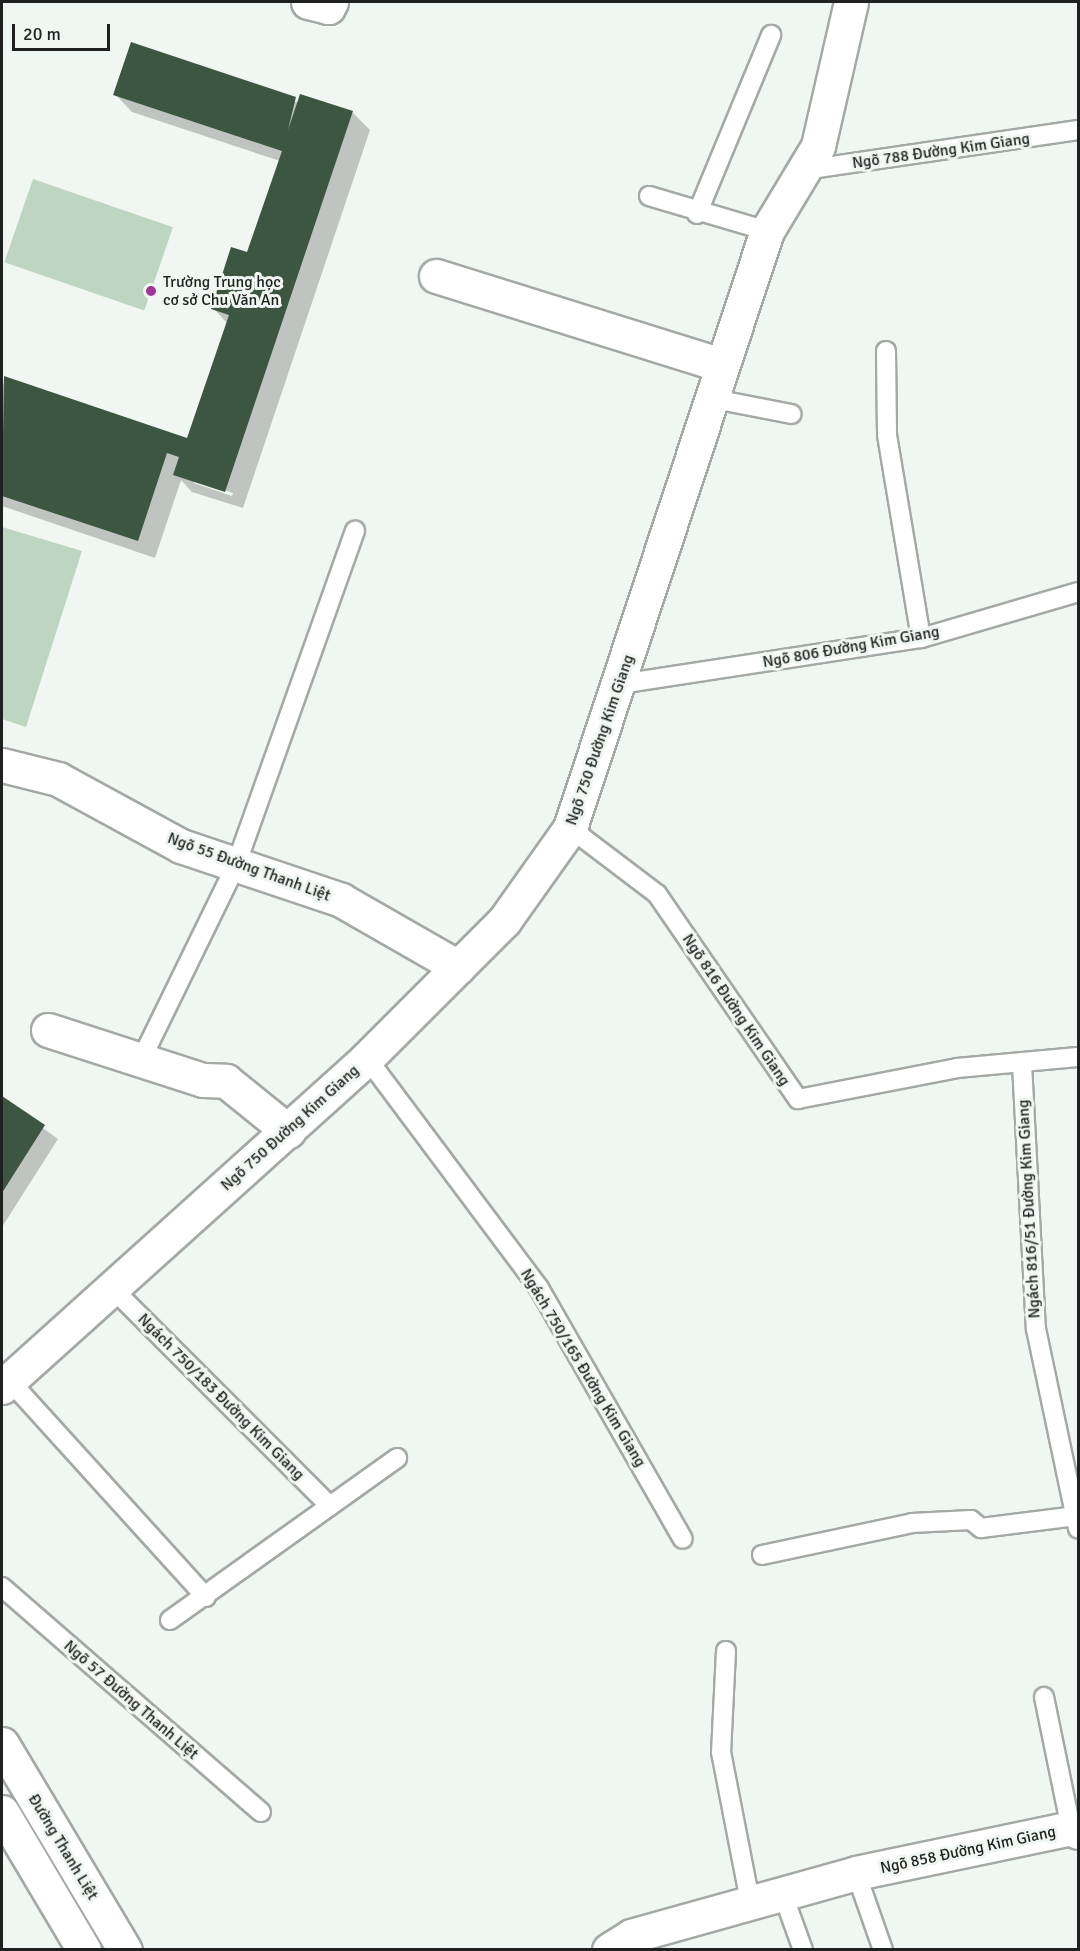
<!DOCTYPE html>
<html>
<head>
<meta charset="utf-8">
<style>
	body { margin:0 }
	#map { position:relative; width:1080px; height:1951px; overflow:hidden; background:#f0f6f1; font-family:Signika,sans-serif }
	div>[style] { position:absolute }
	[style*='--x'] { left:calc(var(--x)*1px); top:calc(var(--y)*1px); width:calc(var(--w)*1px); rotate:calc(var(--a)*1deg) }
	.green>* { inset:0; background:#bed5c2; transform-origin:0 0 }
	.shadow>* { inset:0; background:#0003 }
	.building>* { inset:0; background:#3c5642 }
	.roads { filter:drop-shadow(2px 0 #a4a9a5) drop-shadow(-2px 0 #a4a9a5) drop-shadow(0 2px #a4a9a5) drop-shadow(0 -2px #a4a9a5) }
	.service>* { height:18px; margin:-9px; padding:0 9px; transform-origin:9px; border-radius:9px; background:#fff }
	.minor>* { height:33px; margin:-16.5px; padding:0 16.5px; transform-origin:16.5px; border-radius:16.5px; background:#fff }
	.tertiary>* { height:33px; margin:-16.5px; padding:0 16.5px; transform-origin:16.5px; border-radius:16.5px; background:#fff }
	.dots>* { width:16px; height:16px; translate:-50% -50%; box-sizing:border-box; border:3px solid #f0f6f1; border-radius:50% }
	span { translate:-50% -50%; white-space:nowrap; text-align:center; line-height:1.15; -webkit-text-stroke:6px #f0f6f1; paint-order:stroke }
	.street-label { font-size:16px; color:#1f2120 }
	.poi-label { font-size:16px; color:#1f2120 }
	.left { translate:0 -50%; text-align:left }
	.frame { position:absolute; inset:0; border:3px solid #1f2120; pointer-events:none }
	.scale { position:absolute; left:12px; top:24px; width:98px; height:27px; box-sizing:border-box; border:3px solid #1f2120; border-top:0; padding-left:8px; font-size:18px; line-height:21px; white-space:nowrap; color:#1f2120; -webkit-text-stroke:4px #f0f6f1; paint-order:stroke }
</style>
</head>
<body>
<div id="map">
	<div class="green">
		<i style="left:33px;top:179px;width:148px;height:88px;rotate:19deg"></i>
		<i style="clip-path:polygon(2px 527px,82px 551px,26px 727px,2px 719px)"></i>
	</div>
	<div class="shadow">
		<i style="clip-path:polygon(evenodd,115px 94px,299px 102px,301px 96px,353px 113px,370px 130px,243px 508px,192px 492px,181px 480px,155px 558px,2px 506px,2px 389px,5px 378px,188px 439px,227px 323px,213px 308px,248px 254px,280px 161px,132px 112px,115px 94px,194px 480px,233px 493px,232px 496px,194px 483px,194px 480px)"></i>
		<i style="clip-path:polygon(2px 1098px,58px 1139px,2px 1227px)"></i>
	</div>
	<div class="building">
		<i style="clip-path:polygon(131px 42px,296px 97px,288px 130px,300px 94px,353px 111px,225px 492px,173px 475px,179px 457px,167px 453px,138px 541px,2px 496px,4px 376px,187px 438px,229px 315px,211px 309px,231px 247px,247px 252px,282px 151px,113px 95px)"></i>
		<i style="clip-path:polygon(2px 1096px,45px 1125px,2px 1193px)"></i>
	</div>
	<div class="roads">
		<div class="service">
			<i style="--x:804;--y:170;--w:277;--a:-8.3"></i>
			<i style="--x:649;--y:196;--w:123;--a:16.5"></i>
			<i style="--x:697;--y:214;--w:194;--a:-67.5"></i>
			<i style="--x:886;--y:351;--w:84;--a:89.3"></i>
			<i style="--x:887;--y:435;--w:206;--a:80.5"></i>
			<i style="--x:709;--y:398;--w:84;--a:11"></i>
			<i style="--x:620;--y:684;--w:304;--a:-8.7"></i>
			<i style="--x:921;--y:638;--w:164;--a:-16.3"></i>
			<i style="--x:570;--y:828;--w:109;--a:37.2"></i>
			<i style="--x:657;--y:894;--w:249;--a:55.5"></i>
			<i style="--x:798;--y:1099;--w:162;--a:-11"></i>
			<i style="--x:957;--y:1068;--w:121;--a:-5.2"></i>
			<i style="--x:367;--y:1058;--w:287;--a:53.2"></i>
			<i style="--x:539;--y:1288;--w:289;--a:60.2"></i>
			<i style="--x:141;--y:1060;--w:217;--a:-64"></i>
			<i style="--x:236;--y:865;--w:355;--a:-70.4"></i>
			<i style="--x:1022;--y:1064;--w:265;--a:87"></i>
			<i style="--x:1036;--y:1329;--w:204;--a:78.1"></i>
			<i style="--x:112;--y:1288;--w:308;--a:45"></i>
			<i style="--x:9;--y:1380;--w:293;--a:47.8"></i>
			<i style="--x:762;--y:1555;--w:153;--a:-12"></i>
			<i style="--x:912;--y:1523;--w:59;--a:-2.9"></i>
			<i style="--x:971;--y:1520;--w:13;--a:39"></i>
			<i style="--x:981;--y:1528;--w:96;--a:-7.2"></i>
			<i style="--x:2;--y:1587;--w:343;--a:41"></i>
			<i style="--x:170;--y:1620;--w:279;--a:-35.5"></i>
			<i style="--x:726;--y:1651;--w:101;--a:92.8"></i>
			<i style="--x:721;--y:1752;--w:152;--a:79"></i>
			<i style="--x:1044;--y:1697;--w:134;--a:78.4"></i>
			<i style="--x:856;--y:1873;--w:82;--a:70.7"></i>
			<i style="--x:782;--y:1892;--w:62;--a:70.1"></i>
		</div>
		<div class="minor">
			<i style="--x:308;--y:2;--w:21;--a:14"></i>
			<i style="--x:328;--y:7;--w:6;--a:-59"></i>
			<i style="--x:436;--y:276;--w:296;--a:17.3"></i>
			<i style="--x:2;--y:765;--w:58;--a:14"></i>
			<i style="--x:58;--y:779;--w:140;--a:28.6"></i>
			<i style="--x:181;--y:846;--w:169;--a:18.6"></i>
			<i style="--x:341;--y:900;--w:135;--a:29.8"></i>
			<i style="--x:48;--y:1030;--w:163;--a:17.9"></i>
			<i style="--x:203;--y:1080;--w:23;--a:2"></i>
			<i style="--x:226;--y:1081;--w:80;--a:38.9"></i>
			<i style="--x:2;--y:1387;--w:491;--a:-42"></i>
			<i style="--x:367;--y:1058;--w:194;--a:-45"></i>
			<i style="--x:504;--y:921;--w:114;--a:-54.6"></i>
			<i style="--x:570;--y:828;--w:629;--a:-71.74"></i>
			<i style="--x:767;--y:231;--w:99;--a:-59"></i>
			<i style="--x:818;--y:146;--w:148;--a:-77.1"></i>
			<i style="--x:609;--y:1950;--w:26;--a:-32"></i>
			<i style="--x:631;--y:1936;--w:234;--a:-15.6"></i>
			<i style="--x:856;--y:1873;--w:220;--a:-11.8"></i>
			<i style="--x:1071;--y:1828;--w:8;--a:30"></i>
		</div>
		<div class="tertiary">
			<i style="--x:2;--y:1744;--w:240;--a:59.2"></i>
			<i style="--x:2;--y:1812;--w:161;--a:59.3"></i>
		</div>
	</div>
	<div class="dots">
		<i style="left:151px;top:291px;background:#a03699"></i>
	</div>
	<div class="street-label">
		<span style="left:941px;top:151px;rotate:-8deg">Ngõ 788 Đường Kim Giang</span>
		<span style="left:851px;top:647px;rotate:-10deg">Ngõ 806 Đường Kim Giang</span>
		<span style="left:600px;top:740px;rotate:-71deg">Ngõ 750 Đường Kim Giang</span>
		<span style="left:249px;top:867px;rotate:20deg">Ngõ 55 Đường Thanh Liệt</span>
		<span style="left:736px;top:1010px;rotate:56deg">Ngõ 816 Đường Kim Giang</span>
		<span style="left:290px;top:1128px;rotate:-42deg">Ngõ 750 Đường Kim Giang</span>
		<span style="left:1029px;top:1209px;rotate:-93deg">Ngách 816/51 Đường Kim Giang</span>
		<span style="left:583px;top:1368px;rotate:59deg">Ngách 750/165 Đường Kim Giang</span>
		<span style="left:221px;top:1397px;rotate:45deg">Ngách 750/183 Đường Kim Giang</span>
		<span style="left:131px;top:1700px;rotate:41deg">Ngõ 57 Đường Thanh Liệt</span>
		<span style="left:63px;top:1847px;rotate:59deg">Đường Thanh Liệt</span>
		<span style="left:968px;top:1850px;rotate:-12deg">Ngõ 858 Đường Kim Giang</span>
	</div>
	<div class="poi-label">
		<span class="left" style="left:163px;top:291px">Trường Trung học<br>cơ sở Chu Văn An</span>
	</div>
	<div class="frame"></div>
	<div class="scale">20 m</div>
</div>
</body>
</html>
